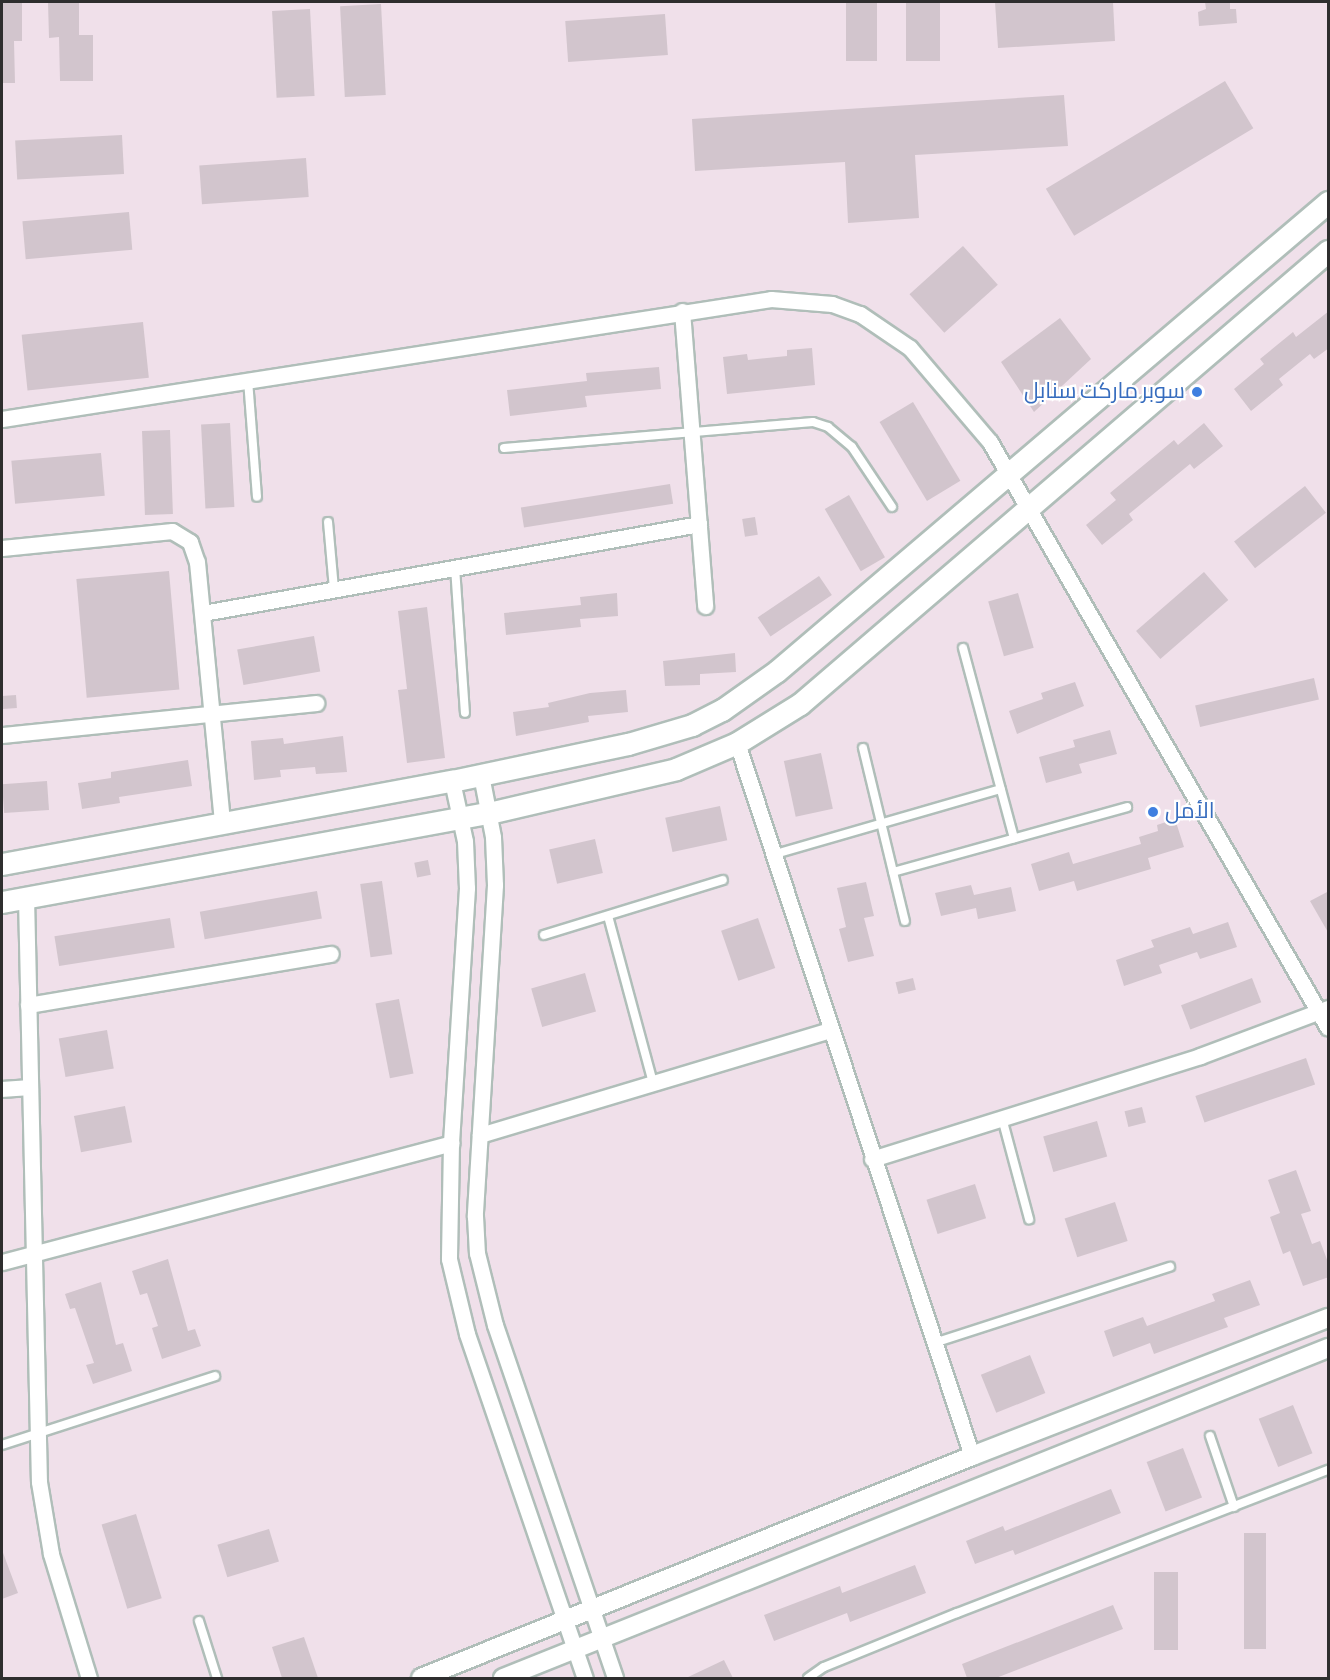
<!DOCTYPE html>
<html>
<head>
<meta charset="utf-8">
<style>
	body { margin:0 }
	#map { position:relative; width:1330px; height:1680px; overflow:hidden; background:#f0e0ea; font-family:"Sofia Sans Condensed",Cairo,sans-serif }
	div>[style] { position:absolute }
	[style*='--x'] { left:calc(var(--x)*1px); top:calc(var(--y)*1px); width:calc(var(--w)*1px); rotate:calc(var(--a)*1deg) }
	.building>* { inset:0; background:#d2c5cd; transform-origin:0 0 }
	.roads { filter:drop-shadow(2px 0 #b0beb9) drop-shadow(-2px 0 #b0beb9) drop-shadow(0 2px #b0beb9) drop-shadow(0 -2px #b0beb9) }
	.service>* { height:8px; margin:-4px; padding:0 4px; transform-origin:4px; border-radius:4px; background:#fff }
	.minor>* { height:15px; margin:-7.5px; padding:0 7.5px; transform-origin:7.5px; border-radius:7.5px; background:#fff }
	.tertiary>* { height:18px; margin:-9px; padding:0 9px; transform-origin:9px; border-radius:9px; background:#fff }
	.secondary>* { height:21px; margin:-10.5px; padding:0 10.5px; transform-origin:10.5px; border-radius:10.5px; background:#fff }
	.dots>* { width:16px; height:16px; translate:-50% -50%; box-sizing:border-box; border:3px solid #fff; border-radius:50% }
	span { translate:-50% -50%; white-space:nowrap; text-align:center; line-height:1.15; -webkit-text-stroke:4.5px #fff; paint-order:stroke }
	.shop-label { font-size:22px; color:#366cbe }
	.right { translate:-100% -50%; text-align:right }
	.left { translate:0 -50%; text-align:left }
	.frame { position:absolute; inset:0; border:3px solid #2e2e2e; pointer-events:none }
</style>
</head>
<body>
<div id="map">
	<div class="building">
		<i style="clip-path:polygon(2px 2px,22px 2px,22px 41px,14px 41px,15px 83px,2px 83px)"></i>
		<i style="clip-path:polygon(48px 2px,79px 2px,79px 35px,93px 35px,93px 81px,60px 81px,59px 37px,49px 38px)"></i>
		<i style="left:846px;top:2px;width:31px;height:59px"></i>
		<i style="left:906px;top:2px;width:34px;height:59px"></i>
		<i style="clip-path:polygon(995px 2px,1113px 2px,1115px 41px,998px 48px)"></i>
		<i style="clip-path:polygon(1205px 2px,1230px 2px,1230px 9px,1236px 9px,1237px 23px,1199px 26px,1198px 12px,1206px 9px)"></i>
		<i style="left:381px;top:4px;width:91px;height:41px;rotate:87deg"></i>
		<i style="left:310px;top:9px;width:87px;height:38px;rotate:87deg"></i>
		<i style="left:665px;top:14px;width:41px;height:100px;rotate:86deg"></i>
		<i style="left:1225px;top:81px;width:55px;height:209px;rotate:59deg"></i>
		<i style="clip-path:polygon(1064px 95px,1068px 146px,915px 155px,919px 218px,848px 223px,845px 162px,695px 171px,692px 119px)"></i>
		<i style="left:122px;top:135px;width:39px;height:107px;rotate:87deg"></i>
		<i style="left:306px;top:158px;width:39px;height:107px;rotate:86deg"></i>
		<i style="left:129px;top:212px;width:38px;height:107px;rotate:85deg"></i>
		<i style="left:963px;top:246px;width:52px;height:72px;rotate:48deg"></i>
		<i style="clip-path:polygon(1329px 311px,1329px 348px,1314px 359px,1310px 354px,1279px 379px,1283px 385px,1251px 411px,1234px 389px,1264px 364px,1260px 359px,1293px 332px,1296px 337px)"></i>
		<i style="clip-path:polygon(1060px 318px,1091px 359px,1034px 412px,1001px 362px)"></i>
		<i style="left:143px;top:322px;width:56px;height:122px;rotate:84deg"></i>
		<i style="clip-path:polygon(812px 348px,815px 385px,727px 394px,723px 357px,747px 354px,748px 360px,787px 356px,787px 350px)"></i>
		<i style="clip-path:polygon(659px 367px,661px 389px,585px 396px,587px 407px,510px 416px,507px 390px,587px 381px,586px 373px)"></i>
		<i style="left:913px;top:402px;width:92px;height:39px;rotate:59deg"></i>
		<i style="left:230px;top:423px;width:84px;height:29px;rotate:87deg"></i>
		<i style="clip-path:polygon(1204px 423px,1223px 446px,1194px 469px,1190px 464px,1129px 514px,1133px 520px,1102px 545px,1086px 525px,1116px 500px,1110px 493px,1174px 440px,1178px 445px)"></i>
		<i style="left:170px;top:430px;width:84px;height:28px;rotate:88deg"></i>
		<i style="left:101px;top:453px;width:43px;height:90px;rotate:85deg"></i>
		<i style="left:670px;top:484px;width:20px;height:151px;rotate:81deg"></i>
		<i style="left:1305px;top:486px;width:34px;height:90px;rotate:52deg"></i>
		<i style="left:849px;top:495px;width:72px;height:28px;rotate:60deg"></i>
		<i style="left:755px;top:517px;width:18px;height:13px;rotate:81deg"></i>
		<i style="left:169px;top:571px;width:119px;height:93px;rotate:85deg"></i>
		<i style="left:1204px;top:572px;width:37px;height:90px;rotate:49deg"></i>
		<i style="left:819px;top:576px;width:23px;height:74px;rotate:56deg"></i>
		<i style="clip-path:polygon(617px 593px,618px 616px,580px 619px,581px 627px,506px 635px,504px 613px,581px 605px,580px 597px)"></i>
		<i style="left:1018px;top:593px;width:57px;height:31px;rotate:74deg"></i>
		<i style="clip-path:polygon(427px 607px,445px 758px,407px 763px,398px 690px,407px 689px,398px 611px)"></i>
		<i style="left:314px;top:636px;width:36px;height:78px;rotate:80deg"></i>
		<i style="clip-path:polygon(735px 653px,736px 672px,700px 674px,700px 685px,665px 686px,663px 661px)"></i>
		<i style="left:1314px;top:678px;width:22px;height:122px;rotate:77deg"></i>
		<i style="clip-path:polygon(1075px 682px,1084px 706px,1017px 734px,1009px 711px,1043px 699px,1041px 693px)"></i>
		<i style="clip-path:polygon(626px 690px,628px 712px,588px 716px,589px 722px,516px 736px,513px 712px,549px 707px,548px 703px,590px 693px)"></i>
		<i style="left:16px;top:695px;width:13px;height:14px;rotate:86deg"></i>
		<i style="clip-path:polygon(1110px 730px,1117px 754px,1079px 764px,1082px 773px,1046px 783px,1039px 757px,1075px 747px,1073px 740px)"></i>
		<i style="clip-path:polygon(343px 736px,347px 772px,316px 774px,315px 767px,280px 770px,281px 777px,254px 780px,251px 741px,283px 738px,284px 744px)"></i>
		<i style="left:821px;top:753px;width:57px;height:38px;rotate:78deg"></i>
		<i style="clip-path:polygon(188px 760px,192px 786px,119px 797px,120px 803px,82px 809px,78px 783px,111px 778px,111px 772px)"></i>
		<i style="left:47px;top:781px;width:29px;height:45px;rotate:86deg"></i>
		<i style="left:720px;top:806px;width:35px;height:56px;rotate:78deg"></i>
		<i style="clip-path:polygon(1175px 819px,1184px 847px,1148px 858px,1151px 869px,1077px 891px,1074px 881px,1039px 891px,1031px 864px,1069px 852px,1073px 864px,1141px 844px,1139px 837px,1158px 831px,1157px 825px)"></i>
		<i style="left:595px;top:839px;width:35px;height:47px;rotate:77deg"></i>
		<i style="left:428px;top:860px;width:15px;height:14px;rotate:79deg"></i>
		<i style="left:382px;top:881px;width:74px;height:22px;rotate:82deg"></i>
		<i style="clip-path:polygon(866px 882px,874px 916px,864px 918px,874px 956px,848px 962px,839px 929px,846px 927px,837px 888px)"></i>
		<i style="clip-path:polygon(971px 885px,974px 895px,1011px 887px,1016px 911px,978px 919px,976px 908px,941px 916px,935px 893px)"></i>
		<i style="left:317px;top:891px;width:28px;height:119px;rotate:80deg"></i>
		<i style="clip-path:polygon(1329px 891px,1329px 934px,1310px 901px)"></i>
		<i style="left:170px;top:918px;width:30px;height:117px;rotate:81deg"></i>
		<i style="left:758px;top:918px;width:53px;height:39px;rotate:71deg"></i>
		<i style="clip-path:polygon(1228px 922px,1237px 947px,1200px 959px,1197px 952px,1159px 965px,1162px 973px,1124px 986px,1116px 960px,1154px 947px,1151px 940px,1190px 927px,1193px 934px)"></i>
		<i style="left:585px;top:973px;width:40px;height:56px;rotate:74deg"></i>
		<i style="left:913px;top:978px;width:12px;height:18px;rotate:76deg"></i>
		<i style="left:1252px;top:978px;width:26px;height:76px;rotate:69deg"></i>
		<i style="left:399px;top:999px;width:76px;height:24px;rotate:79deg"></i>
		<i style="left:107px;top:1030px;width:39px;height:49px;rotate:80deg"></i>
		<i style="left:1306px;top:1058px;width:28px;height:117px;rotate:71deg"></i>
		<i style="left:125px;top:1106px;width:37px;height:52px;rotate:79deg"></i>
		<i style="left:1142px;top:1107px;width:16px;height:18px;rotate:76deg"></i>
		<i style="left:1097px;top:1121px;width:37px;height:56px;rotate:74deg"></i>
		<i style="clip-path:polygon(1296px 1170px,1311px 1211px,1301px 1214px,1312px 1244px,1320px 1241px,1329px 1265px,1329px 1277px,1303px 1286px,1290px 1251px,1283px 1254px,1270px 1217px,1280px 1213px,1268px 1180px)"></i>
		<i style="left:975px;top:1184px;width:36px;height:51px;rotate:72deg"></i>
		<i style="left:1115px;top:1202px;width:41px;height:53px;rotate:72deg"></i>
		<i style="clip-path:polygon(168px 1259px,188px 1331px,195px 1329px,201px 1346px,162px 1359px,152px 1328px,158px 1326px,147px 1293px,140px 1295px,132px 1271px)"></i>
		<i style="clip-path:polygon(1250px 1280px,1260px 1305px,1224px 1318px,1228px 1327px,1154px 1354px,1150px 1343px,1113px 1357px,1104px 1331px,1143px 1317px,1147px 1326px,1215px 1301px,1212px 1294px)"></i>
		<i style="clip-path:polygon(101px 1282px,116px 1345px,123px 1343px,132px 1371px,93px 1384px,86px 1365px,94px 1363px,75px 1308px,70px 1309px,65px 1294px)"></i>
		<i style="left:1030px;top:1355px;width:41px;height:53px;rotate:68deg"></i>
		<i style="left:1293px;top:1405px;width:52px;height:37px;rotate:68deg"></i>
		<i style="left:1183px;top:1448px;width:53px;height:39px;rotate:69deg"></i>
		<i style="clip-path:polygon(1111px 1489px,1121px 1513px,1015px 1555px,1013px 1550px,975px 1564px,966px 1541px,1003px 1526px,1005px 1531px)"></i>
		<i style="left:136px;top:1514px;width:88px;height:36px;rotate:73deg"></i>
		<i style="left:269px;top:1529px;width:34px;height:54px;rotate:73deg"></i>
		<i style="left:1244px;top:1533px;width:22px;height:116px"></i>
		<i style="clip-path:polygon(2px 1550px,18px 1593px,2px 1599px)"></i>
		<i style="clip-path:polygon(915px 1565px,926px 1593px,850px 1622px,847px 1613px,774px 1641px,764px 1615px,840px 1586px,842px 1593px)"></i>
		<i style="left:1154px;top:1572px;width:24px;height:78px"></i>
		<i style="clip-path:polygon(1113px 1605px,1123px 1629px,996px 1678px,967px 1678px,962px 1664px)"></i>
		<i style="clip-path:polygon(304px 1637px,318px 1678px,282px 1678px,272px 1647px)"></i>
		<i style="clip-path:polygon(724px 1660px,733px 1678px,686px 1678px)"></i>
	</div>
	<div class="roads">
		<div class="service">
			<i style="--x:248;--y:380;--w:117;--a:85.6"></i>
			<i style="--x:504;--y:448;--w:310;--a:-4.8"></i>
			<i style="--x:813;--y:422;--w:16;--a:18"></i>
			<i style="--x:828;--y:427;--w:31;--a:40"></i>
			<i style="--x:852;--y:447;--w:72;--a:56.3"></i>
			<i style="--x:328;--y:522;--w:67;--a:84.9"></i>
			<i style="--x:455;--y:567;--w:146;--a:86.1"></i>
			<i style="--x:963;--y:648;--w:197;--a:75"></i>
			<i style="--x:863;--y:748;--w:178;--a:76.4"></i>
			<i style="--x:772;--y:855;--w:238;--a:-16.1"></i>
			<i style="--x:893;--y:872;--w:243;--a:-15.5"></i>
			<i style="--x:608;--y:916;--w:173;--a:74.9"></i>
			<i style="--x:544;--y:935;--w:187;--a:-17.1"></i>
			<i style="--x:1002;--y:1118;--w:105;--a:75"></i>
			<i style="--x:934;--y:1343;--w:248;--a:-17.9"></i>
			<i style="--x:1210;--y:1436;--w:75;--a:71.3"></i>
			<i style="--x:2;--y:1445;--w:224;--a:-17.9"></i>
			<i style="--x:199;--y:1621;--w:60;--a:72.5"></i>
			<i style="--x:808;--y:1678;--w:19;--a:-35"></i>
			<i style="--x:824;--y:1667;--w:144;--a:-22.1"></i>
			<i style="--x:957;--y:1613;--w:398;--a:-21.1"></i>
		</div>
		<div class="minor">
			<i style="--x:682;--y:311;--w:296;--a:85.5"></i>
			<i style="--x:2;--y:419;--w:778;--a:-8.87"></i>
			<i style="--x:771;--y:299;--w:61;--a:4.7"></i>
			<i style="--x:832;--y:304;--w:30;--a:20"></i>
			<i style="--x:860;--y:314;--w:60;--a:34.2"></i>
			<i style="--x:910;--y:348;--w:123;--a:49.6"></i>
			<i style="--x:990;--y:442;--w:676;--a:60.02"></i>
			<i style="--x:2;--y:548;--w:171;--a:-5.7"></i>
			<i style="--x:172;--y:531;--w:21;--a:31"></i>
			<i style="--x:190;--y:542;--w:21;--a:71"></i>
			<i style="--x:197;--y:562;--w:262;--a:84.5"></i>
			<i style="--x:203;--y:613;--w:504;--a:-10.17"></i>
			<i style="--x:2;--y:735;--w:316;--a:-5.8"></i>
			<i style="--x:737;--y:743;--w:751;--a:71.76"></i>
			<i style="--x:481;--y:775;--w:63;--a:79"></i>
			<i style="--x:493;--y:837;--w:48;--a:87.6"></i>
			<i style="--x:495;--y:885;--w:332;--a:93.5"></i>
			<i style="--x:475;--y:1216;--w:37;--a:87"></i>
			<i style="--x:477;--y:1253;--w:74;--a:76"></i>
			<i style="--x:495;--y:1325;--w:373;--a:71.2"></i>
			<i style="--x:452;--y:781;--w:61;--a:77.8"></i>
			<i style="--x:465;--y:841;--w:47;--a:87.6"></i>
			<i style="--x:467;--y:888;--w:256;--a:93.6"></i>
			<i style="--x:451;--y:1143;--w:116;--a:91"></i>
			<i style="--x:449;--y:1259;--w:77;--a:76.5"></i>
			<i style="--x:467;--y:1334;--w:364;--a:71.1"></i>
			<i style="--x:26;--y:897;--w:585;--a:88.73"></i>
			<i style="--x:39;--y:1482;--w:73;--a:80.5"></i>
			<i style="--x:51;--y:1554;--w:130;--a:73"></i>
			<i style="--x:28;--y:1005;--w:307;--a:-9.6"></i>
			<i style="--x:2;--y:1089;--w:28;--a:-4"></i>
			<i style="--x:480;--y:1135;--w:364;--a:-16.7"></i>
			<i style="--x:872;--y:1159;--w:344;--a:-17.4"></i>
			<i style="--x:1200;--y:1056;--w:137;--a:-20.6"></i>
			<i style="--x:2;--y:1262;--w:465;--a:-14.8"></i>
		</div>
		<div class="tertiary">
			<i style="--x:421;--y:1678;--w:594;--a:-21.94"></i>
			<i style="--x:972;--y:1456;--w:382;--a:-21.2"></i>
			<i style="--x:503;--y:1678;--w:889;--a:-21.8"></i>
		</div>
		<div class="secondary">
			<i style="--x:2;--y:864;--w:458;--a:-10.5"></i>
			<i style="--x:452;--y:781;--w:180;--a:-11.9"></i>
			<i style="--x:628;--y:744;--w:67;--a:-16.5"></i>
			<i style="--x:692;--y:725;--w:34;--a:-27"></i>
			<i style="--x:722;--y:710;--w:67;--a:-35.3"></i>
			<i style="--x:777;--y:671;--w:724;--a:-40.4"></i>
			<i style="--x:2;--y:902;--w:495;--a:-10.4"></i>
			<i style="--x:489;--y:813;--w:192;--a:-13.2"></i>
			<i style="--x:676;--y:769;--w:66;--a:-23.1"></i>
			<i style="--x:737;--y:743;--w:74;--a:-31.8"></i>
			<i style="--x:800;--y:704;--w:696;--a:-40.63"></i>
		</div>
	</div>
	<div class="dots">
		<i style="left:1197px;top:392px;background:#3f7fe0"></i>
		<i style="left:1153px;top:812px;background:#3f7fe0"></i>
	</div>
	<div class="shop-label">
		<span class="right" style="left:1185px;top:392px">سوبر ماركت سنابل</span>
		<span class="left" style="left:1165px;top:812px">الأمل</span>
	</div>
	<div class="frame"></div>
</div>
</body>
</html>
